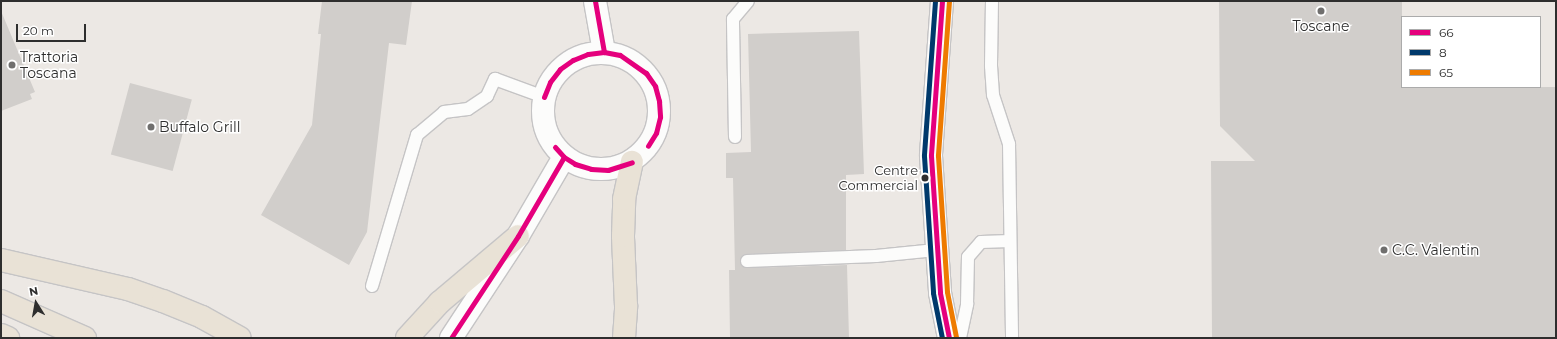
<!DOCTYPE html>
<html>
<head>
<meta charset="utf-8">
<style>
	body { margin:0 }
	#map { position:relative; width:1557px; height:339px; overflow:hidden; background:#ece8e4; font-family:Montserrat,sans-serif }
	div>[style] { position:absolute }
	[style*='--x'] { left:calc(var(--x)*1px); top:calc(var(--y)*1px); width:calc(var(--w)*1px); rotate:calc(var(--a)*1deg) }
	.building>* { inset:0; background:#d1cecb; transform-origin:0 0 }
	.roads { filter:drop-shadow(1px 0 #c5c4c5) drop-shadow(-1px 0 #c5c4c5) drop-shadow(0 1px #c5c4c5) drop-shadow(0 -1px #c5c4c5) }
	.service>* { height:12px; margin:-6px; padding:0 6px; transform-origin:6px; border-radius:6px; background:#fcfcfb }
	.tertiary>* { height:22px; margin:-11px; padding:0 11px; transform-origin:11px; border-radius:11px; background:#fcfcfb }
	.secondary>* { height:22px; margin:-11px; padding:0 11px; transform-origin:11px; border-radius:11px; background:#fcfcfb }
	.secondary>.ring { margin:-11px; padding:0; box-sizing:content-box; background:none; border:22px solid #fcfcfb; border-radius:50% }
	.trunk>* { height:22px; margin:-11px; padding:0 11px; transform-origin:11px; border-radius:11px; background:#e9e2d6 }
	.bus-1>* { height:5px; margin:-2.5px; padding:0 2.5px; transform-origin:2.5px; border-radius:2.5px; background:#e5007d }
	.bus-2>* { height:5px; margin:-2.5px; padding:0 2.5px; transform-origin:2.5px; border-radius:2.5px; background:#00396b }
	.bus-3>* { height:5px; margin:-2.5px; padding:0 2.5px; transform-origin:2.5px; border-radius:2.5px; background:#ee7b00 }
	.dots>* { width:11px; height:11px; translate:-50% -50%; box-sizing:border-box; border:2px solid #fff; border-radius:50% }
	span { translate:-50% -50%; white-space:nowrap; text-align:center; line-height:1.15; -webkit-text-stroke:3px #fff; paint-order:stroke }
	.bus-label { font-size:13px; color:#2e2e2e }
	.right { translate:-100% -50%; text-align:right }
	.poi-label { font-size:14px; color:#2e2e2e }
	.left { translate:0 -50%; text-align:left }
	.frame { position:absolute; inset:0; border:2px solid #2e2e2e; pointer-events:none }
	.legend { position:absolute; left:1401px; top:16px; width:140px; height:72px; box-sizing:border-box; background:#fff; border:1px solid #ababab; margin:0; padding:5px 7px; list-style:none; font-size:12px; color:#2e2e2e }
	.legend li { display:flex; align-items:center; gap:8px; height:20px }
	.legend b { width:20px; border:1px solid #ababab }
	.north { position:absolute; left:16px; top:283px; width:40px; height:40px; -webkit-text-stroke:3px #fff; paint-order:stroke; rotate:349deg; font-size:11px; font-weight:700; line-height:16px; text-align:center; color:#2e2e2e }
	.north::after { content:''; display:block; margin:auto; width:14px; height:18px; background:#2e2e2e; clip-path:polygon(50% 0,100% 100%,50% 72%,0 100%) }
	.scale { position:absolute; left:16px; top:24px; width:70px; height:18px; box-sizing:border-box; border:2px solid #2e2e2e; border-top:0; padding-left:5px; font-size:12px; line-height:14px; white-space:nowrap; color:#2e2e2e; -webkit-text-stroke:3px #fff; paint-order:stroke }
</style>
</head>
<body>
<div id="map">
	<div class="building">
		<i style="clip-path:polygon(322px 1px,412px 1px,406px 45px,389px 43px,367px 232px,349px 265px,261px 215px,312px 125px,321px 34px,318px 34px)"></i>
		<i style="clip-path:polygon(1219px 1px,1402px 1px,1402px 87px,1556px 87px,1556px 338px,1212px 338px,1211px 161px,1255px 161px,1220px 126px)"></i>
		<i style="clip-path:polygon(1px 11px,35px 92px,30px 94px,32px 99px,1px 111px)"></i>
		<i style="clip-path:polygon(859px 31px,864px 174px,846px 175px,846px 250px,747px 254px,743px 255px,740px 261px,741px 265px,747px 268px,847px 265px,849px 338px,730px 338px,729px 270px,735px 270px,733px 178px,726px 178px,726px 153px,751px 152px,748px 34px)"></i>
		<i style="left:130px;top:83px;width:64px;height:74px;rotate:15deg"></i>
	</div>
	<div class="roads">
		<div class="service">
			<i style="--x:992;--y:1;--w:65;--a:90.9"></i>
			<i style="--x:991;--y:66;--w:29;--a:86"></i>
			<i style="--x:993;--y:95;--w:52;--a:71.9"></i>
			<i style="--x:1009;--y:144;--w:194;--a:89.1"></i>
			<i style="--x:735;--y:137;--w:118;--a:-91"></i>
			<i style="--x:733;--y:19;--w:23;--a:-50"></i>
			<i style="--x:747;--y:261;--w:129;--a:-2.2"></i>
			<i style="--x:876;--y:256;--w:60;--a:-5.7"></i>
			<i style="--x:372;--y:286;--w:158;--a:-73.4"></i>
			<i style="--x:417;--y:135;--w:35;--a:-40"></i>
			<i style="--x:444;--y:112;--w:24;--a:-7"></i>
			<i style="--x:468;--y:109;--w:23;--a:-34"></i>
			<i style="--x:487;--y:96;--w:19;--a:-65"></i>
			<i style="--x:495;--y:79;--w:52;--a:20.2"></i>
			<i style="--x:960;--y:338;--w:35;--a:-78"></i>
			<i style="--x:967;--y:304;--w:47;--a:-88.8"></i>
			<i style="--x:968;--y:257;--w:20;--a:-49"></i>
			<i style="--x:981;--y:242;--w:29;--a:-2"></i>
		</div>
		<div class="tertiary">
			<i style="--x:942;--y:1;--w:155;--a:94.1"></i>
			<i style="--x:931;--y:156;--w:137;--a:86.2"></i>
			<i style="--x:940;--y:293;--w:46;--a:78.7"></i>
		</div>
		<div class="secondary">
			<i style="--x:595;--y:1;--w:52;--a:80"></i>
			<i class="ring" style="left:543px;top:53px;width:94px;height:94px"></i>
			<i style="--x:451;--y:338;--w:122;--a:-56.7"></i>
			<i style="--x:518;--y:236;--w:91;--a:-59.8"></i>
		</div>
		<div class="trunk">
			<i style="--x:1;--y:260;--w:130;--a:12.9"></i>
			<i style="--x:128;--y:289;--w:37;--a:19"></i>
			<i style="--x:163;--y:301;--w:42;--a:22.3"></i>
			<i style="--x:202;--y:317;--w:43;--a:28.9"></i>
			<i style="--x:1;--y:301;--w:92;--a:23.8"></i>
			<i style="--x:1;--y:335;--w:8;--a:23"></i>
			<i style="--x:407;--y:338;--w:49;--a:-47.5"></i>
			<i style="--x:440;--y:302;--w:102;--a:-40.2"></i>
			<i style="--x:624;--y:338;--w:32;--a:-86"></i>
			<i style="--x:626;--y:306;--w:70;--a:-92.5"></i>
			<i style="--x:623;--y:236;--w:37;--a:-88"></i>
			<i style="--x:624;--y:199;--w:38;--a:-78"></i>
		</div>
	</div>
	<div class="bus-1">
		<i style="--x:595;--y:1;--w:52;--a:80"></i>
		<i style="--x:942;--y:1;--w:155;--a:94.1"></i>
		<i style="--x:931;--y:156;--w:137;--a:86.2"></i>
		<i style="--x:940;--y:293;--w:46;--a:78.7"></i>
		<i style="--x:544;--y:97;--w:16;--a:-68"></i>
		<i style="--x:550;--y:82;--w:16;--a:-52"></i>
		<i style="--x:560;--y:69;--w:16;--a:-35"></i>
		<i style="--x:573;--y:60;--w:16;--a:-22"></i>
		<i style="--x:588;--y:54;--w:16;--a:-7"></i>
		<i style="--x:604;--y:52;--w:16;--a:11"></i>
		<i style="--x:620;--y:55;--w:32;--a:35"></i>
		<i style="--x:646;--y:73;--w:16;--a:55"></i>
		<i style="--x:655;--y:86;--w:16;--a:75"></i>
		<i style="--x:659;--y:101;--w:16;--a:86"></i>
		<i style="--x:660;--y:117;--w:16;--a:104"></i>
		<i style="--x:656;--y:133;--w:15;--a:122"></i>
		<i style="--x:555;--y:147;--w:13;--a:48"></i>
		<i style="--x:564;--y:157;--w:13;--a:32"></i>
		<i style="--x:575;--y:164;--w:17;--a:17"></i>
		<i style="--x:591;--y:169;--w:17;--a:3"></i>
		<i style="--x:608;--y:170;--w:25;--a:-18"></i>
		<i style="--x:451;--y:338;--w:122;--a:-56.7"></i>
		<i style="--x:518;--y:236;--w:91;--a:-59.8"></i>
	</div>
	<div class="bus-2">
		<i style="--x:935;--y:1;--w:155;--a:94.1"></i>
		<i style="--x:924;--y:156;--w:137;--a:86.2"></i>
		<i style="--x:933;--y:293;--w:46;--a:78.7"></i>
	</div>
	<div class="bus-3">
		<i style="--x:949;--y:1;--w:155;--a:94.1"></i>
		<i style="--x:938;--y:156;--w:136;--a:86.2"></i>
		<i style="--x:947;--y:292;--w:46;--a:78.7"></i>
	</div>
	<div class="dots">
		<i style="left:1321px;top:11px;background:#706f6e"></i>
		<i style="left:12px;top:65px;background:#706f6e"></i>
		<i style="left:151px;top:127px;background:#706f6e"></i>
		<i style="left:925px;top:178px;background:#2e2e2e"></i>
		<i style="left:1384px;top:250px;background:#706f6e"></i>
	</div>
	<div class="bus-label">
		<span class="right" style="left:918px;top:178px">Centre<br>Commercial</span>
	</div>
	<div class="poi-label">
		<span style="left:1321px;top:26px">Toscane</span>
		<span class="left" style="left:20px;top:65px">Trattoria<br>Toscana</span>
		<span class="left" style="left:159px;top:127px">Buffalo Grill</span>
		<span class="left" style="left:1392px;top:250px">C.C. Valentin</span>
	</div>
	<div class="frame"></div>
	<ul class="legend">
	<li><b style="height:5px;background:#e5007d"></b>66</li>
	<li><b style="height:5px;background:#00396b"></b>8</li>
	<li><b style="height:5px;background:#ee7b00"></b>65</li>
	</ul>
	<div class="north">N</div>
	<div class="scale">20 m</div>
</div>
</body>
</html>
